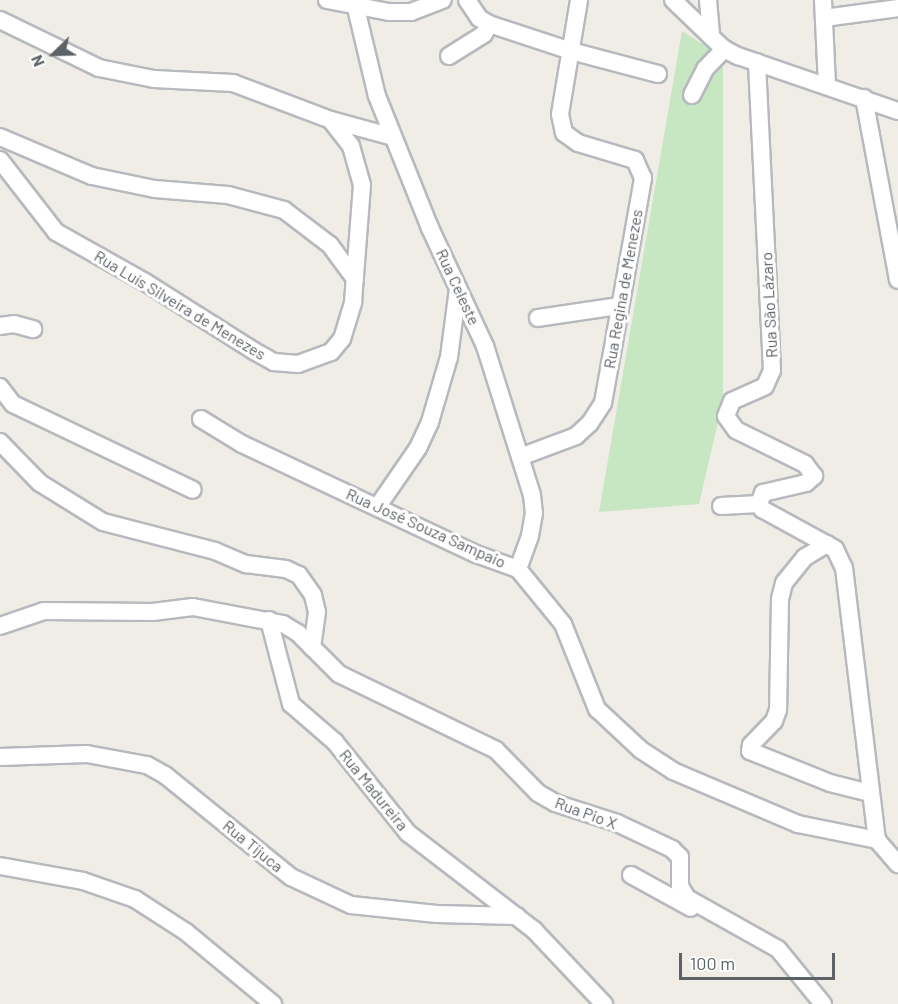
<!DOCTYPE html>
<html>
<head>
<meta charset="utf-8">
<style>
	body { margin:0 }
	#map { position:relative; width:898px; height:1004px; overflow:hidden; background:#f0ede6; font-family:Barlow,sans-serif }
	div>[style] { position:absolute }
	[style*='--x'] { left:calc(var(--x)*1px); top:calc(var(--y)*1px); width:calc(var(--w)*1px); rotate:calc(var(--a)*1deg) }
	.green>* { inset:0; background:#c7e7c3 }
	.roads { filter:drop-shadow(2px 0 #b6b9bd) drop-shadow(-2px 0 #b6b9bd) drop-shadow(0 2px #b6b9bd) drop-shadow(0 -2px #b6b9bd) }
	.minor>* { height:16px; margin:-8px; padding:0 8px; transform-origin:8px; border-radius:8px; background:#fff }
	span { translate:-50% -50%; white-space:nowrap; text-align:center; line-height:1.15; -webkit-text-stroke:6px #fff; paint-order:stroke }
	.street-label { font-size:16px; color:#5d6266 }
	.north { position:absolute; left:24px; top:24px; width:60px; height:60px; -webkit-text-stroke:4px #fff; paint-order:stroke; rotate:247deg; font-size:16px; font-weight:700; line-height:24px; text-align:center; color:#5d6266 }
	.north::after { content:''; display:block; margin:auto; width:21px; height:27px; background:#5d6266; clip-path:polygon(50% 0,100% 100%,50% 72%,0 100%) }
	.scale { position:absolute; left:679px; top:953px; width:156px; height:27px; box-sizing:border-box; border:3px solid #5d6266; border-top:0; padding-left:8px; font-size:18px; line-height:21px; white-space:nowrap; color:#5d6266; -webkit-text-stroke:4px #fff; paint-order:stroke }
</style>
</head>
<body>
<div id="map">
	<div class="green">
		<i style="clip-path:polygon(682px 31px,723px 57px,723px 401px,699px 504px,599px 512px)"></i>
	</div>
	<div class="roads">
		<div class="minor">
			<i style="--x:327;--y:0;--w:63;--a:11"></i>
			<i style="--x:389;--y:12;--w:22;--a:0"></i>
			<i style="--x:411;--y:12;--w:34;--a:-21"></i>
			<i style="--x:467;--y:0;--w:22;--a:56"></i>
			<i style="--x:479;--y:18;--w:12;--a:31"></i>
			<i style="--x:489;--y:24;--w:86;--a:18.2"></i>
			<i style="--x:571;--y:51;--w:90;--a:14.8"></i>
			<i style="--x:673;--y:0;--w:71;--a:43.9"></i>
			<i style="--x:724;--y:49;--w:16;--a:27"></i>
			<i style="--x:738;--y:56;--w:169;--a:19"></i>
			<i style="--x:708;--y:0;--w:37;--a:85"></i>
			<i style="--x:823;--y:0;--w:84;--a:87.3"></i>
			<i style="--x:356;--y:8;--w:90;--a:76.6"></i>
			<i style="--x:377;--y:96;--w:142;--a:68.1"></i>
			<i style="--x:430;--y:228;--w:130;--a:65"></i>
			<i style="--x:485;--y:346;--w:156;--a:72.5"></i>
			<i style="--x:532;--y:495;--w:18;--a:84"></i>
			<i style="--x:534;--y:513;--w:23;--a:100"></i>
			<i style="--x:530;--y:536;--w:35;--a:110"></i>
			<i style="--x:824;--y:18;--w:75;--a:-7.7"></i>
			<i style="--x:0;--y:20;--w:110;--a:25.9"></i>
			<i style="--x:99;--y:68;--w:56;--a:11.3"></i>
			<i style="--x:154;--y:79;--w:79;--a:2.9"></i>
			<i style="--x:233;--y:83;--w:105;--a:20.7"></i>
			<i style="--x:331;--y:120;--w:64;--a:15.3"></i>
			<i style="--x:449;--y:56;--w:41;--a:-32.2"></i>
			<i style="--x:484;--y:34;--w:11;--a:-63"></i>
			<i style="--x:692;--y:95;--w:29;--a:-63"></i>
			<i style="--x:705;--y:69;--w:28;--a:-46"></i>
			<i style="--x:864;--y:98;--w:185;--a:79.4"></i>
			<i style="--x:0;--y:137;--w:100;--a:23"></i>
			<i style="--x:92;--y:176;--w:64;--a:11.7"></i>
			<i style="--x:155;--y:189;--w:73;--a:4.7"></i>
			<i style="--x:228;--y:195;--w:58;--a:15"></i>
			<i style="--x:284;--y:210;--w:58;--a:37.3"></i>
			<i style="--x:330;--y:245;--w:42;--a:53.7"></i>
			<i style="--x:0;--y:160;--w:91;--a:52.1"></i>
			<i style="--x:56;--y:232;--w:102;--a:29.3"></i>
			<i style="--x:145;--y:282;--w:129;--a:32.3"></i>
			<i style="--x:254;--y:351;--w:23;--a:29"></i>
			<i style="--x:274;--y:362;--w:24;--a:5"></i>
			<i style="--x:298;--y:364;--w:35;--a:-20"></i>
			<i style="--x:331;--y:352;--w:17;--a:-50"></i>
			<i style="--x:342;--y:339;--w:39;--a:-73"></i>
			<i style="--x:353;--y:302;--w:117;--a:-85.6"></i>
			<i style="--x:362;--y:185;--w:41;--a:-105.8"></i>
			<i style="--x:351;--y:146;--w:33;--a:-128"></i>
			<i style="--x:538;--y:318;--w:81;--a:-8.5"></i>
			<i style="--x:0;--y:326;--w:14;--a:-8"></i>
			<i style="--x:14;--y:324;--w:20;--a:15"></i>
			<i style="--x:0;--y:387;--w:21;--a:53"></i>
			<i style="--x:13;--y:404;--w:199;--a:25.5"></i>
			<i style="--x:201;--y:419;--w:48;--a:31.4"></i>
			<i style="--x:242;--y:444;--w:259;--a:25.2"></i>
			<i style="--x:476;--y:554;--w:45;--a:19.7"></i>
			<i style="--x:518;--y:569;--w:71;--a:50.7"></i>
			<i style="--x:563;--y:624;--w:92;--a:68.2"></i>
			<i style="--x:597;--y:709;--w:60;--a:43"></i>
			<i style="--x:641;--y:750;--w:38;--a:33"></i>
			<i style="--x:673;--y:771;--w:136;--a:23"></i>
			<i style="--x:798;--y:824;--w:81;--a:11.4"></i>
			<i style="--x:877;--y:840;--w:32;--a:49"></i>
			<i style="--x:0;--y:442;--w:57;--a:45.7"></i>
			<i style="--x:40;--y:483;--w:74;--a:31.8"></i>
			<i style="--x:103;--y:522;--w:116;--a:14.5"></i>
			<i style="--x:215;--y:551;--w:34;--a:23"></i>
			<i style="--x:246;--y:564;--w:40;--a:7.1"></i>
			<i style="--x:286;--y:569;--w:14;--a:25"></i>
			<i style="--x:299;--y:575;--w:24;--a:55"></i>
			<i style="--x:313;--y:595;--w:17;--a:77"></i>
			<i style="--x:317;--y:612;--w:36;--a:98"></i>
			<i style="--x:520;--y:457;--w:60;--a:-20.6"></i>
			<i style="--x:576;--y:436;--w:19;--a:-43"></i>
			<i style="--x:590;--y:423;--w:24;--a:-57"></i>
			<i style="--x:603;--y:403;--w:229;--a:-79.9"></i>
			<i style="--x:643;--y:178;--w:20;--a:-114"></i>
			<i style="--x:635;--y:160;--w:59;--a:-163.4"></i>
			<i style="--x:578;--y:143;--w:17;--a:-144"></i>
			<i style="--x:564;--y:133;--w:19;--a:-102"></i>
			<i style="--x:560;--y:114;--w:116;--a:-80.5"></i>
			<i style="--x:759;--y:504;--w:6;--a:59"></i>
			<i style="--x:762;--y:509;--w:83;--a:28.7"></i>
			<i style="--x:835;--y:549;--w:21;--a:65"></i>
			<i style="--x:844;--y:568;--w:274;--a:83.1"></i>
			<i style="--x:378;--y:506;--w:70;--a:-55.4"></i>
			<i style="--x:418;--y:448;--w:29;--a:-65"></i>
			<i style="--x:430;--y:422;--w:68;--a:-73.7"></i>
			<i style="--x:449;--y:357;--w:69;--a:-82.5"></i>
			<i style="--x:721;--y:506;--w:38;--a:-3"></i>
			<i style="--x:759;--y:504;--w:12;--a:-70"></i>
			<i style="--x:763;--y:493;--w:44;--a:-13.1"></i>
			<i style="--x:806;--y:483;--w:11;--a:-41"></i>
			<i style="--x:814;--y:476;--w:15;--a:-127"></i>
			<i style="--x:805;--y:464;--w:77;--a:-153.8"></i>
			<i style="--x:736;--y:430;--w:17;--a:-126"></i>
			<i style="--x:726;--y:416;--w:16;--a:-68"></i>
			<i style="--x:732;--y:401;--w:36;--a:-24"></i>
			<i style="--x:765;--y:386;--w:17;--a:-66"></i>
			<i style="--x:772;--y:370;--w:308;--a:-92.8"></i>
			<i style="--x:827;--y:544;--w:26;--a:149"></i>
			<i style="--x:805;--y:557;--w:33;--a:129"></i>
			<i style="--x:784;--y:583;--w:16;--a:104"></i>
			<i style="--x:780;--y:599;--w:111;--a:91"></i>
			<i style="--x:778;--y:710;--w:12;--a:110"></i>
			<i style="--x:774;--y:721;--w:33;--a:134"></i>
			<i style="--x:751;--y:745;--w:6;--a:99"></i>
			<i style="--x:750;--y:751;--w:86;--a:21.8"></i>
			<i style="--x:830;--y:783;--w:41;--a:14"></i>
			<i style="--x:269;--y:620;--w:87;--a:75.3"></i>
			<i style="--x:291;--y:704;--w:58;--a:40.8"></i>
			<i style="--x:335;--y:742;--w:117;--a:51.3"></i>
			<i style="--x:408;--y:833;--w:159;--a:37.6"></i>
			<i style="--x:534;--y:930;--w:102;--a:46.6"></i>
			<i style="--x:0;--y:626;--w:46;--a:-18.8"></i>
			<i style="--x:44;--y:611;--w:109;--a:0.5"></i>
			<i style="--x:153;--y:612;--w:40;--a:-7.1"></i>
			<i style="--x:193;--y:607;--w:92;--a:10.7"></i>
			<i style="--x:283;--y:624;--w:17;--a:31"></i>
			<i style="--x:298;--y:633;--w:58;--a:45"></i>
			<i style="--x:339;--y:674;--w:174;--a:25.8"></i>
			<i style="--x:496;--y:750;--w:60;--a:45.7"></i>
			<i style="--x:538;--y:793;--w:20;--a:30"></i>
			<i style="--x:555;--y:803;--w:65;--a:17.9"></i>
			<i style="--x:617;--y:823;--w:61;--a:25.3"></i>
			<i style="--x:672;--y:849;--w:11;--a:45"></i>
			<i style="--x:680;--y:857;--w:29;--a:90"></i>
			<i style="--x:680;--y:886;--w:14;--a:60"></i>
			<i style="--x:687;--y:898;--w:104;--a:29.3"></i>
			<i style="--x:778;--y:949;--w:71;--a:50.7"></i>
			<i style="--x:0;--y:757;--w:87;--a:-2"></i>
			<i style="--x:87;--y:754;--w:61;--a:10.4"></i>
			<i style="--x:147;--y:765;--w:21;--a:29"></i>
			<i style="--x:165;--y:775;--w:162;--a:39"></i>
			<i style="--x:291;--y:877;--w:66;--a:25"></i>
			<i style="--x:351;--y:905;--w:86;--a:6"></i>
			<i style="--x:437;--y:914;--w:80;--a:1.4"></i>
			<i style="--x:0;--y:866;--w:84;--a:10.2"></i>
			<i style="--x:83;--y:881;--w:55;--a:19.1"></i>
			<i style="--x:135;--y:899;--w:61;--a:32.9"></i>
			<i style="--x:186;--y:932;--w:113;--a:39.6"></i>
			<i style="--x:631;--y:875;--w:68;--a:28.8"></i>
		</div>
	</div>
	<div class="street-label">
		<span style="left:458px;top:287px;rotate:65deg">Rua Celeste</span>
		<span style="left:623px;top:289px;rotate:-80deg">Rua Regina de Menezes</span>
		<span style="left:180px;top:305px;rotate:31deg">Rua Luís Silveira de Menezes</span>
		<span style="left:769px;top:305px;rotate:-93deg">Rua São Lázaro</span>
		<span style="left:426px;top:528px;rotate:24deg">Rua José Souza Sampaio</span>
		<span style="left:374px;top:790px;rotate:51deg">Rua Madureira</span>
		<span style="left:586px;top:813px;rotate:20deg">Rua Pio X</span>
		<span style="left:253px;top:846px;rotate:39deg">Rua Tijuca</span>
	</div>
	<div class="north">N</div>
	<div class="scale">100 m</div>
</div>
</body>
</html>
